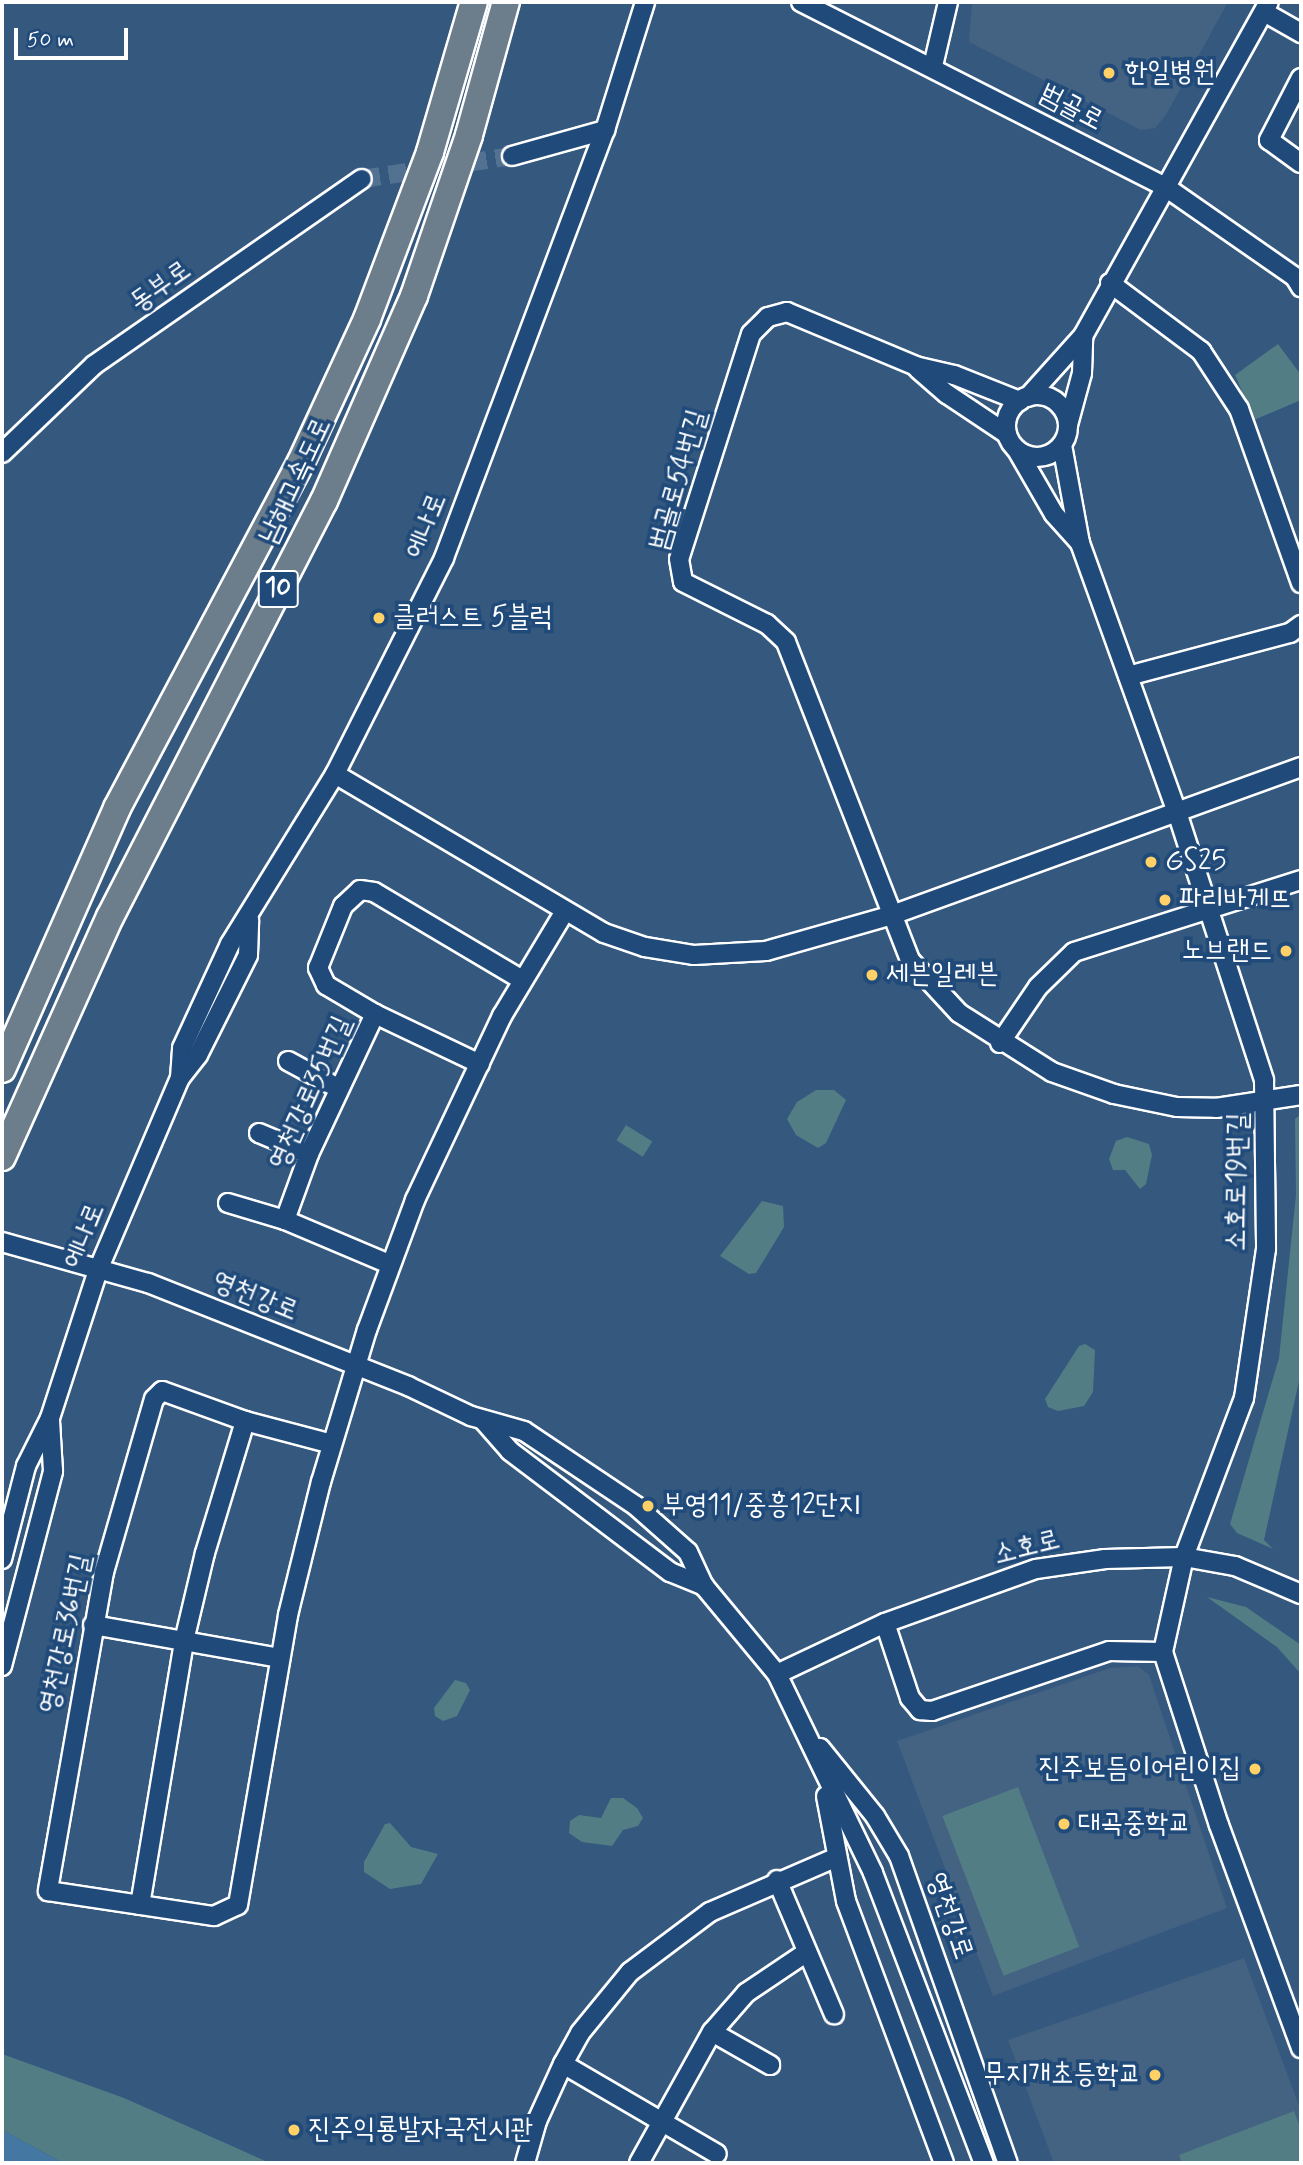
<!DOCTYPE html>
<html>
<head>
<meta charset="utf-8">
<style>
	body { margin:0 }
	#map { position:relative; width:1303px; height:2165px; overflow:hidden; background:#35587e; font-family:Mynerve,"Poor Story",sans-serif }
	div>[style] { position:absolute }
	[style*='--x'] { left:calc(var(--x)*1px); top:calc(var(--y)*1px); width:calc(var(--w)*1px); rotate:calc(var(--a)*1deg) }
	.built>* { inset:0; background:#446281 }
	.green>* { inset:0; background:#537d85; transform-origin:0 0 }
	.water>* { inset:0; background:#4477a1 }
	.minor-tunnel>* { height:18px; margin-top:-9px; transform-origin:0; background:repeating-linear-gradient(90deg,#537191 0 18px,transparent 0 27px) }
	.roads { filter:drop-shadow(2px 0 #fff) drop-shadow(-2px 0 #fff) drop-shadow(0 2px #fff) drop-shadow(0 -2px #fff) }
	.minor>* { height:18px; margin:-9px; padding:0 9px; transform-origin:9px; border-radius:9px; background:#1f4a7a }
	.minor>.ring { margin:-9px; padding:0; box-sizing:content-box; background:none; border:18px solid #1f4a7a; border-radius:50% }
	.highway>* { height:26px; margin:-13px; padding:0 13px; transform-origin:13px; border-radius:13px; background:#6c7d8c }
	.dots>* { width:19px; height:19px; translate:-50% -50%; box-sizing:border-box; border:4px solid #1f4a7a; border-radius:50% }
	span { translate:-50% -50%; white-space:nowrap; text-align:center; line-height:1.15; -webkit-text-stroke:7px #1f4a7a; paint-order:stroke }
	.shield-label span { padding:2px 5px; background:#1f4a7a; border:2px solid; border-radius:5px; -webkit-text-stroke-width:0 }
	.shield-label { font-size:26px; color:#fff; font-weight:700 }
	.poi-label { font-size:28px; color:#fff }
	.left { translate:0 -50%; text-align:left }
	.right { translate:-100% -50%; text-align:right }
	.street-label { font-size:28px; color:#fff }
	.frame { position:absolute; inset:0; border:4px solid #fff; pointer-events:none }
	.scale { position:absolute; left:14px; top:28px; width:114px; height:32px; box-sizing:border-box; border:4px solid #fff; border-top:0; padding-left:9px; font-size:21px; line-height:24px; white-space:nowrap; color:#fff; -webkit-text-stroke:5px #1f4a7a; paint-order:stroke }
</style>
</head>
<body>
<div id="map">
	<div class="built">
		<i style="clip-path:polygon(972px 2px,1228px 2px,1166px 115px,1155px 128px,1141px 130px,969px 42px)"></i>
		<i style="clip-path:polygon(1138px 1666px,1149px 1675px,1227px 1908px,993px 1996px,897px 1741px,1110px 1668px)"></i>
		<i style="clip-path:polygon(1244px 1958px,1301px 2111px,1301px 2163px,1054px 2163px,1008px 2040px)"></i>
	</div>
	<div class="green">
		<i style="clip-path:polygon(1278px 344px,1301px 375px,1301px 400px,1254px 420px,1235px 375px)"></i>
		<i style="clip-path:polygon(816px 1090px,834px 1090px,846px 1100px,826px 1143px,818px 1148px,796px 1135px,787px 1119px,797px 1102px)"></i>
		<i style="clip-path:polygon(1301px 1114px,1301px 1372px,1264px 1540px,1273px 1549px,1237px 1533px,1230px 1524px,1279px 1358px,1296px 1195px,1295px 1119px)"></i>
		<i style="left:626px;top:1125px;width:31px;height:18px;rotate:32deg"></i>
		<i style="clip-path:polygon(1127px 1137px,1149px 1144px,1152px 1155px,1146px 1184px,1140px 1189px,1125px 1170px,1113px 1170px,1109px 1159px,1116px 1141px)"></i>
		<i style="clip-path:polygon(762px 1201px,783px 1206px,784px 1227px,756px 1273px,749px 1274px,720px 1256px)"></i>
		<i style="clip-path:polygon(1085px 1344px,1095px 1350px,1093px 1392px,1084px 1406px,1058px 1411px,1048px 1407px,1045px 1399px,1079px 1346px)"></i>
		<i style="clip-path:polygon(1207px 1597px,1246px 1607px,1301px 1645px,1301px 1674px,1277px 1647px)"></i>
		<i style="clip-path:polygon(455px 1680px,466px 1683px,470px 1690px,457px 1716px,443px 1721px,435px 1716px,434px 1708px)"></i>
		<i style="left:1018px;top:1787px;width:171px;height:81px;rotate:69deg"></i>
		<i style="clip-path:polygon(611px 1798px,623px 1798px,637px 1808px,643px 1818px,638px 1826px,623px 1830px,612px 1846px,582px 1842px,569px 1833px,570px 1821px,579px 1815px,601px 1818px)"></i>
		<i style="clip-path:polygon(390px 1823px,411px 1847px,438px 1854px,421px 1884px,390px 1889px,364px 1872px,364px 1862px,385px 1824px)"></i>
		<i style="clip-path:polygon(2px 2054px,124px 2098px,270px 2163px,63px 2163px,2px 2130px)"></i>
		<i style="clip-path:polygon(1294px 2111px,1301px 2130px,1301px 2163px,1182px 2163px,1179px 2155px)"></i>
	</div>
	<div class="water">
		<i style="clip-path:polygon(2px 2130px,63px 2163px,2px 2163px)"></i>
	</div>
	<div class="minor-tunnel">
		<i style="--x:362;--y:179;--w:152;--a:-8.7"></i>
	</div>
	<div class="roads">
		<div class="minor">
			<i style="--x:801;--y:2;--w:411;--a:26.9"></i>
			<i style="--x:1167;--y:188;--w:156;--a:34.8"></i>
			<i style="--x:1295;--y:277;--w:12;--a:59"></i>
			<i style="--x:1264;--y:12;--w:43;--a:29.6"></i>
			<i style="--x:933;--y:66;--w:66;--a:-76.8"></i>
			<i style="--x:1301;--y:78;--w:70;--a:117.3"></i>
			<i style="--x:1269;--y:140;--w:39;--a:36"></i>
			<i style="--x:512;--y:156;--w:97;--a:-15.6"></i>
			<i style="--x:1110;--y:283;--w:114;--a:36.8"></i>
			<i style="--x:1201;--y:351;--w:69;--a:56.8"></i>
			<i style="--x:1239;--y:409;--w:185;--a:70.4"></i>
			<i style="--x:918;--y:369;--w:38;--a:41"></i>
			<i style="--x:947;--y:394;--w:72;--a:33.7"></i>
			<i class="ring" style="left:1006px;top:395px;width:44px;height:44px"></i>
			<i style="--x:1028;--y:397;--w:82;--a:-48"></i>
			<i style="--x:1083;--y:336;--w:382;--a:-60.9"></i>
			<i style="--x:1020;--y:401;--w:71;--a:-158.5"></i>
			<i style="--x:954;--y:375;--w:39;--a:-167"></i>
			<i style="--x:916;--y:366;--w:140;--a:-157.3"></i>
			<i style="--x:787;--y:312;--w:20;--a:165"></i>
			<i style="--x:768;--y:317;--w:24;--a:135"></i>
			<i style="--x:751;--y:334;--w:236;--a:107.7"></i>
			<i style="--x:679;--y:559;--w:23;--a:80"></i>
			<i style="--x:683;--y:582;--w:94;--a:26.6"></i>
			<i style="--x:767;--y:624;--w:26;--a:43"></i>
			<i style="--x:786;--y:642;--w:341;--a:68.7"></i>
			<i style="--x:910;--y:960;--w:72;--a:47.2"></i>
			<i style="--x:959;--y:1013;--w:110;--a:32.4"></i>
			<i style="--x:1052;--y:1072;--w:66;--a:19.5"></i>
			<i style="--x:1114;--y:1094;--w:64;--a:11.7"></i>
			<i style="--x:1177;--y:1107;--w:39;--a:1"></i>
			<i style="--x:1216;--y:1108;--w:86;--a:-8.7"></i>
			<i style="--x:1068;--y:425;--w:54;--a:-74.9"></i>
			<i style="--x:1082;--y:373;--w:37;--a:-88"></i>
			<i style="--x:1062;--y:445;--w:100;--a:79.6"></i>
			<i style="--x:1080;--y:543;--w:283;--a:70.2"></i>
			<i style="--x:1176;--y:809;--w:285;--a:72"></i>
			<i style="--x:1264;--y:1080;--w:169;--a:89.3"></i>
			<i style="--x:1266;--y:1249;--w:151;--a:98.4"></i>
			<i style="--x:1244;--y:1398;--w:170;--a:110.7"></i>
			<i style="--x:1184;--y:1557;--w:97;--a:102.5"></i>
			<i style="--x:1163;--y:1652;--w:182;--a:72.1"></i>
			<i style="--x:1219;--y:1825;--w:238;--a:69.8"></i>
			<i style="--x:1017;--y:450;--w:74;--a:60"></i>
			<i style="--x:1054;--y:514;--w:39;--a:48"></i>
			<i style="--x:2;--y:453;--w:127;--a:-43.7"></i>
			<i style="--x:94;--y:365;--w:326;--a:-34.8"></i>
			<i style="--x:1128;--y:676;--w:168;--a:-14.9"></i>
			<i style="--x:1290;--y:633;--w:14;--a:-36"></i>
			<i style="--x:335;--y:774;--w:312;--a:30.6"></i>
			<i style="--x:604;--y:933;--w:43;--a:18.9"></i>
			<i style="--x:645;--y:947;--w:50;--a:9.3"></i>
			<i style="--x:694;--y:955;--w:72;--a:-3.2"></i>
			<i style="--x:766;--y:951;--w:131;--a:-15.9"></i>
			<i style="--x:892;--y:915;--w:435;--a:-19.9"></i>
			<i style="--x:1000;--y:1043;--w:68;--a:-55.8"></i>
			<i style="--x:1038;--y:987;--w:50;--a:-44.2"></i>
			<i style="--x:1074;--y:952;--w:238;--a:-17.6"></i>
			<i style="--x:288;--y:1061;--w:57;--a:28.4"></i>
			<i style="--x:480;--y:1064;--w:116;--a:-154.5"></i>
			<i style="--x:375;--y:1014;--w:57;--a:-149.4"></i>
			<i style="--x:326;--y:985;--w:19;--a:-115"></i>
			<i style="--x:318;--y:968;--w:67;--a:-68"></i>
			<i style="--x:343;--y:906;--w:23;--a:-43"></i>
			<i style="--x:360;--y:890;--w:14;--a:8"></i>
			<i style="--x:374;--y:892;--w:172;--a:30.7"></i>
			<i style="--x:180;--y:1078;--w:30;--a:-86"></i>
			<i style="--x:182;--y:1048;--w:115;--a:-65.2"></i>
			<i style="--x:230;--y:944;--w:200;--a:-58.3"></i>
			<i style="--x:335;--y:774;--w:242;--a:-63.2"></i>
			<i style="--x:444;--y:558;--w:457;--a:-69.4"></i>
			<i style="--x:605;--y:130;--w:134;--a:-72.6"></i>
			<i style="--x:259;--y:1133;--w:54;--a:22.8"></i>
			<i style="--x:228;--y:1203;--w:59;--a:16.6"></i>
			<i style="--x:285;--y:1220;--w:113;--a:22.9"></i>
			<i style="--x:285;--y:1220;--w:70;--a:-70"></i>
			<i style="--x:309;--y:1154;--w:155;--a:-64.8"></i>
			<i style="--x:2;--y:1242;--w:152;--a:15.7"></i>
			<i style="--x:148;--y:1283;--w:280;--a:21.6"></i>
			<i style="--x:408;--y:1386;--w:70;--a:25.5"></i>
			<i style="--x:471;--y:1416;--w:55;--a:15.8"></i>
			<i style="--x:524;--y:1431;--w:135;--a:33.8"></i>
			<i style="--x:636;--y:1506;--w:69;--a:41.5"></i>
			<i style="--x:688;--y:1552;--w:38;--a:65"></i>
			<i style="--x:704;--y:1586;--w:114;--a:50.3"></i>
			<i style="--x:777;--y:1674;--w:221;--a:64.2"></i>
			<i style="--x:873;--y:1873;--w:311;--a:69.1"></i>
			<i style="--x:483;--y:1420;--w:41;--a:48.9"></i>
			<i style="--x:510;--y:1451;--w:201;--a:37.1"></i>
			<i style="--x:670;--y:1572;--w:37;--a:22"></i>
			<i style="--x:332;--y:1444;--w:90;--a:-165.2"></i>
			<i style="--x:245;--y:1421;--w:88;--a:-160.1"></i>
			<i style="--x:162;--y:1391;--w:11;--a:135"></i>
			<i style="--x:154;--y:1399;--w:180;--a:106.1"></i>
			<i style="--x:104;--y:1572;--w:324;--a:100"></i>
			<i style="--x:48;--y:1891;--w:168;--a:8.6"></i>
			<i style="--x:214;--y:1916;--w:26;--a:-25"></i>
			<i style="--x:238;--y:1905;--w:294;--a:-80.2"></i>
			<i style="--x:288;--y:1615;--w:137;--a:-76.1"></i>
			<i style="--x:321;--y:1482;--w:159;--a:-73.2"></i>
			<i style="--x:367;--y:1330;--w:139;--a:-69.7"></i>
			<i style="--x:415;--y:1200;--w:204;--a:-64.7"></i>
			<i style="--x:502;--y:1016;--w:122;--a:-59"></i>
			<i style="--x:2;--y:1559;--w:96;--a:-75.5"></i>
			<i style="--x:26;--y:1466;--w:54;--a:-63.4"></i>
			<i style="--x:50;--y:1418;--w:156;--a:-72"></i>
			<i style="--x:98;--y:1270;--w:209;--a:-66.9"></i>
			<i style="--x:180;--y:1078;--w:29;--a:-52"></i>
			<i style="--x:198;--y:1055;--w:112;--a:-63.4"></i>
			<i style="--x:248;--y:955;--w:35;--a:-88"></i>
			<i style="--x:885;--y:1623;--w:79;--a:71.6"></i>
			<i style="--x:910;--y:1698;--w:16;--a:50"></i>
			<i style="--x:920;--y:1710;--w:12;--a:5"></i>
			<i style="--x:932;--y:1711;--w:187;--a:-18.7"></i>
			<i style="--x:1109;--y:1651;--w:54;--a:1.1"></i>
			<i style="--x:93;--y:1625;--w:190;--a:10"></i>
			<i style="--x:2;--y:1666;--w:202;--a:-75.3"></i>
			<i style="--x:53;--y:1471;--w:50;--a:-93.4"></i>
			<i style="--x:777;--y:1674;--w:119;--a:-25.3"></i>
			<i style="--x:885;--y:1623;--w:160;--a:-19.7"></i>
			<i style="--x:1036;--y:1569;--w:70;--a:-8.2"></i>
			<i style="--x:1105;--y:1559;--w:79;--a:-1.5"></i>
			<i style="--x:1184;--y:1557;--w:52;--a:10"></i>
			<i style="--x:1235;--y:1566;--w:72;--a:23"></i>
			<i style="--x:820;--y:1748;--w:87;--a:51"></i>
			<i style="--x:875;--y:1816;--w:47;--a:59"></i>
			<i style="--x:899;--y:1856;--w:326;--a:70.5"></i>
			<i style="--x:826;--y:1796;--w:107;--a:79.2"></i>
			<i style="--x:846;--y:1901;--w:280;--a:69.5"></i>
			<i style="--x:777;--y:1880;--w:146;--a:67"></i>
			<i style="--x:140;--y:1905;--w:268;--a:-80.5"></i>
			<i style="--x:184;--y:1641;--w:90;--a:-76.6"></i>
			<i style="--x:205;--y:1553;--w:138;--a:-73.1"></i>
			<i style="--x:712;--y:2032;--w:67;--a:29.6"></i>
			<i style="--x:563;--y:2064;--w:178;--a:30.3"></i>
			<i style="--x:525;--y:2163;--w:44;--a:-74.1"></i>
			<i style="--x:537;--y:2121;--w:63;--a:-65.5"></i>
			<i style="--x:563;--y:2064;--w:35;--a:-61"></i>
			<i style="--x:580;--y:2033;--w:79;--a:-50.7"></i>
			<i style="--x:630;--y:1972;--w:100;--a:-36.9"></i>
			<i style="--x:710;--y:1912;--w:138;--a:-23.4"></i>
			<i style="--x:639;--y:2163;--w:150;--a:-60.9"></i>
			<i style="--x:712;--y:2032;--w:52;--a:-48.9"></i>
			<i style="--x:746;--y:1993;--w:73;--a:-33.9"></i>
		</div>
		<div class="highway">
			<i style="--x:2;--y:1069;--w:285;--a:-66.2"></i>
			<i style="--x:117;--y:808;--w:392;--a:-62"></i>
			<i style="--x:301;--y:462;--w:157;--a:-65.2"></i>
			<i style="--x:367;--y:319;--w:178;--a:-69.3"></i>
			<i style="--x:430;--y:152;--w:156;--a:-73.7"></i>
			<i style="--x:2;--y:1157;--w:263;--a:-65.8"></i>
			<i style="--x:110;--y:917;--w:468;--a:-62.8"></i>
			<i style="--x:324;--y:501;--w:224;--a:-66.3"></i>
			<i style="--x:414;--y:296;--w:170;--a:-71.1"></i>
			<i style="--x:469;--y:135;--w:138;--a:-74.5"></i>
		</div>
	</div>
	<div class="dots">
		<i style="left:1109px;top:73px;background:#ffd166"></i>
		<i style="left:379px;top:618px;background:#ffd166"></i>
		<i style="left:1151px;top:862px;background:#ffd166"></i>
		<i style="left:1165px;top:900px;background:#ffd166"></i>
		<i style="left:1286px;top:951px;background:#ffd166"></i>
		<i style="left:872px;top:975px;background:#ffd166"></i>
		<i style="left:648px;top:1506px;background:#ffd166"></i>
		<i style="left:1255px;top:1769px;background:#ffd166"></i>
		<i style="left:1064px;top:1824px;background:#ffd166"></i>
		<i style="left:1155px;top:2075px;background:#ffd166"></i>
		<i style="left:294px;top:2130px;background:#ffd166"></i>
	</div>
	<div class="shield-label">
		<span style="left:278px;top:589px">10</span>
	</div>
	<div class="poi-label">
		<span class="left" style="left:1125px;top:73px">한일병원</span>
		<span class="left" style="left:393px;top:618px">클러스트 5블럭</span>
		<span class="left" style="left:1165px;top:862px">GS25</span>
		<span class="left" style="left:1179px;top:900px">파리바게뜨</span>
		<span class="right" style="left:1272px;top:951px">노브랜드</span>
		<span class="left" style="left:886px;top:975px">세븐일레븐</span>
		<span class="left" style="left:662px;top:1506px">부영11/중흥12단지</span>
		<span class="right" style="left:1241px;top:1769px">진주보듬이어린이집</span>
		<span class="left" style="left:1078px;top:1824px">대곡중학교</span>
		<span class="right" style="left:1141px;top:2075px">무지개초등학교</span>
		<span class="left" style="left:308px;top:2130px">진주익룡발자국전시관</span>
	</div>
	<div class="street-label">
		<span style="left:1071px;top:108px;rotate:28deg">범골로</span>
		<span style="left:161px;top:287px;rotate:-35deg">동부로</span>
		<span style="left:679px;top:480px;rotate:-74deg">범골로54번길</span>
		<span style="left:296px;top:481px;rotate:-65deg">남해고속도로</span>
		<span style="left:427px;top:526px;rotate:-68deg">에나로</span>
		<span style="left:311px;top:1093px;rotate:-66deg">영천강로35번길</span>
		<span style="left:1238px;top:1182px;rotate:-89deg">소호로19번길</span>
		<span style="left:85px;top:1236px;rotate:-68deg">에나로</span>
		<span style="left:255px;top:1297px;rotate:22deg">영천강로</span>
		<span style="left:1027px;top:1548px;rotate:-14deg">소호로</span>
		<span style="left:66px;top:1634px;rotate:-78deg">영천강로36번길</span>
		<span style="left:949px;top:1916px;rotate:71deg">영천강로</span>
	</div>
	<div class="frame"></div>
	<div class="scale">50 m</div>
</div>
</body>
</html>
